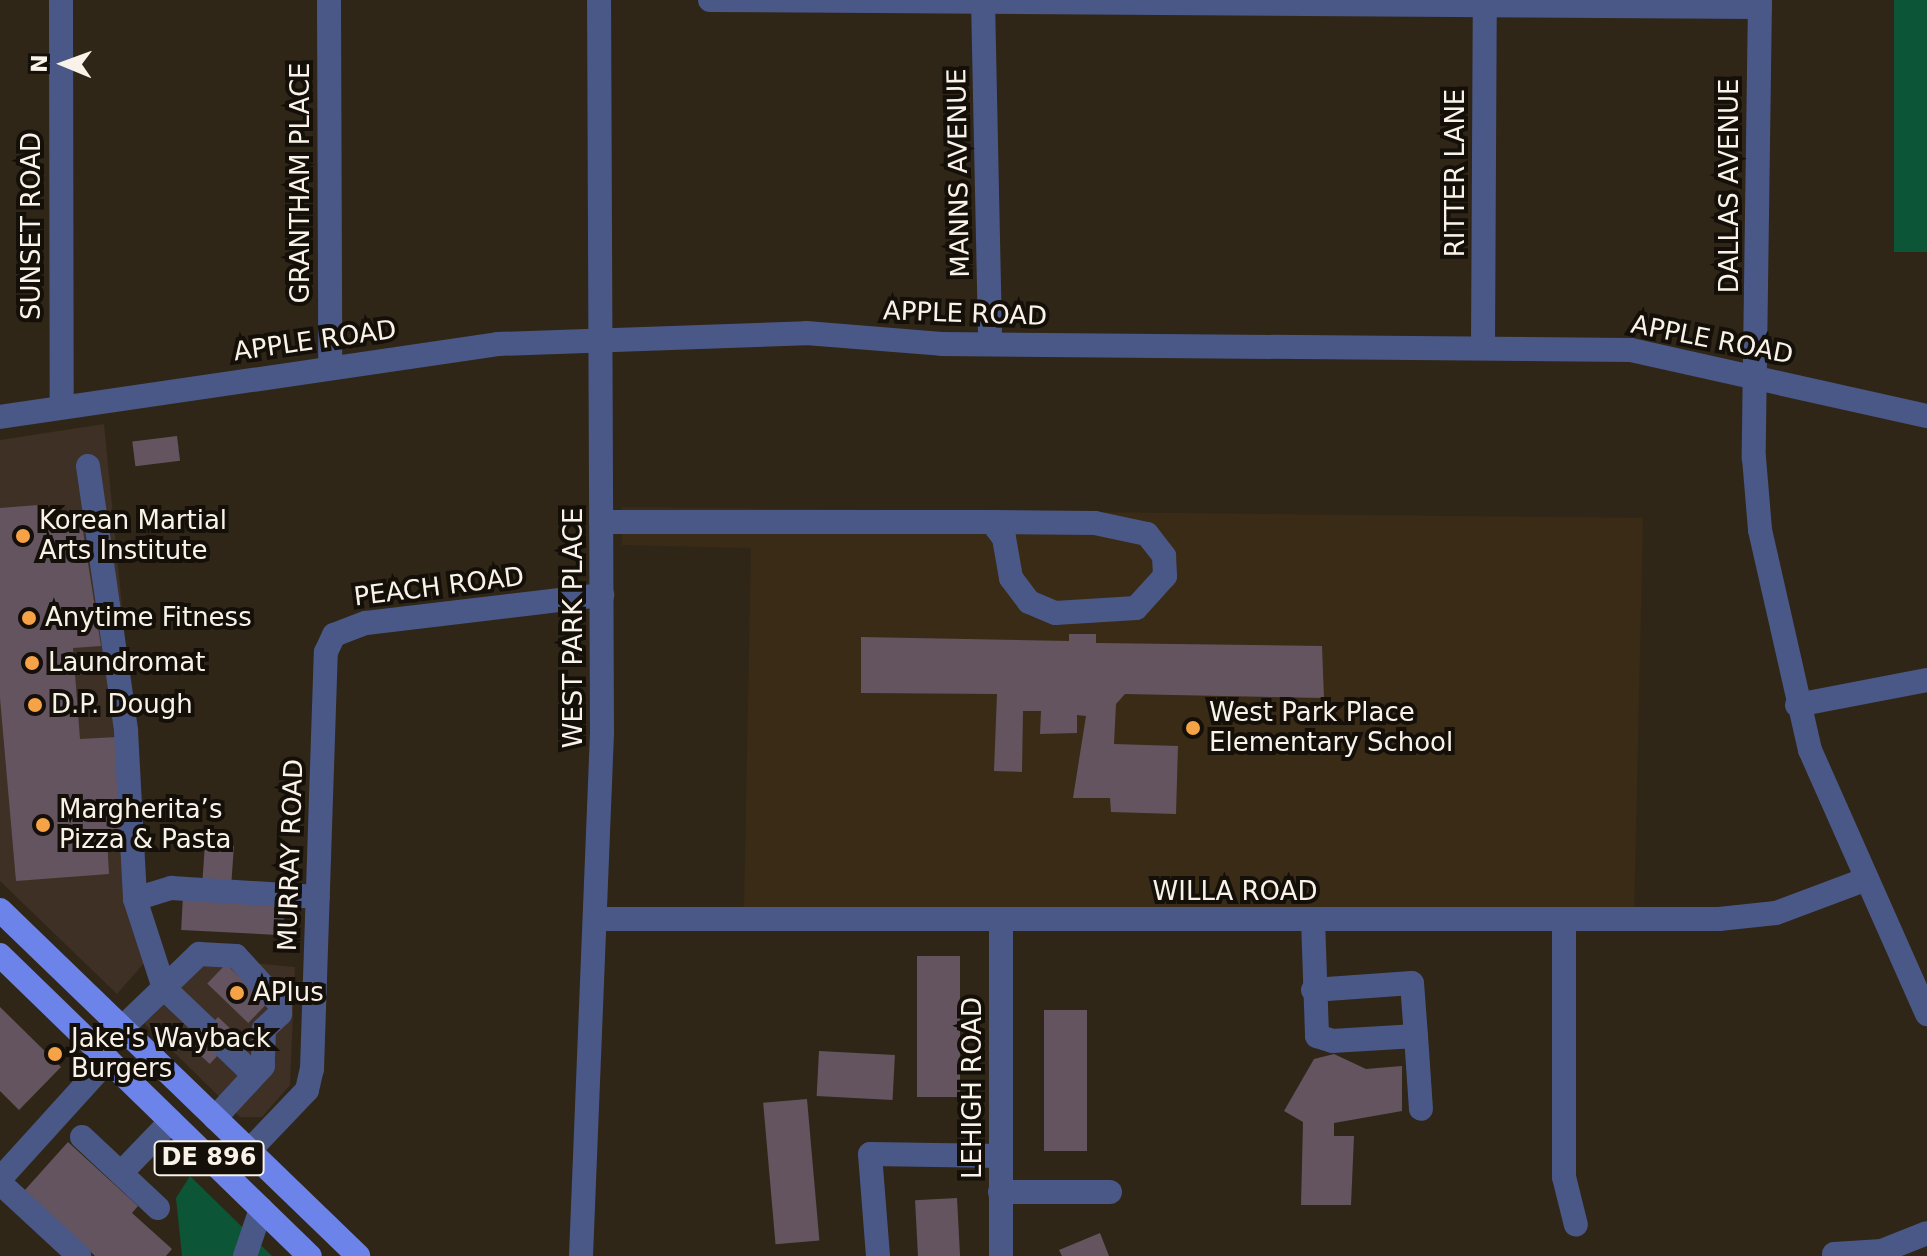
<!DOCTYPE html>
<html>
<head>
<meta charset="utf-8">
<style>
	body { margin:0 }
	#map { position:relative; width:1927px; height:1256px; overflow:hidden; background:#302617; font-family:"DejaVu Sans",sans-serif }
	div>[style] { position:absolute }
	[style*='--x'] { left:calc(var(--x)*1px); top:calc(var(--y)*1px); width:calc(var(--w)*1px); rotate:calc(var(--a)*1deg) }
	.commercial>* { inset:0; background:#3e3024 }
	.built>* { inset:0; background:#3a2b17 }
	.green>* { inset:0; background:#0c5536; transform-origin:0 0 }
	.building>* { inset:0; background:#645460; transform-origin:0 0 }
	.minor>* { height:24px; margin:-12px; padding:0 12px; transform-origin:12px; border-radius:12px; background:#4a5888 }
	.major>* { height:24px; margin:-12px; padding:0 12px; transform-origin:12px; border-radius:12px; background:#6c84e9 }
	.dots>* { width:22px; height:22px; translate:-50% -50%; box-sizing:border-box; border:4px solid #141009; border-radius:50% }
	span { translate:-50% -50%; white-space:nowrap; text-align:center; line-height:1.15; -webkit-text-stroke:8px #141009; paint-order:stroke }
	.shield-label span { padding:2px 6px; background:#141009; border:2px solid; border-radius:6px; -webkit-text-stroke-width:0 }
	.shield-label { font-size:24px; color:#f9f2e9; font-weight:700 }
	.street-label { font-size:26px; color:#f9f2e9 }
	.poi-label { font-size:26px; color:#f9f2e9 }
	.left { translate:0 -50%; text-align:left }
	.north { position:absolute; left:24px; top:24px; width:80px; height:80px; -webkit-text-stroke:6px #141009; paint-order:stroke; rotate:271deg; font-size:22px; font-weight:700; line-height:32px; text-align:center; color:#f9f2e9 }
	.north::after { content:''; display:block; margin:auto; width:28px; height:36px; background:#f9f2e9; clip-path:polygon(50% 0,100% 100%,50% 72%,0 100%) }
</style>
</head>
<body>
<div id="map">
	<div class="commercial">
		<i style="clip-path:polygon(104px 424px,131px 698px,144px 963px,117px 994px,0 881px,0 440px)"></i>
		<i style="clip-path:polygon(206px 959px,295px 967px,290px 1085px,262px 1117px,240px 1117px,140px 1019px)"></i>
	</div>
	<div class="built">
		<i style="clip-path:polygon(622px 507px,1643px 518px,1634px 915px,744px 908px,751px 548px,622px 545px)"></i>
	</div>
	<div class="green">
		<i style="left:1894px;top:0;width:33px;height:252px"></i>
		<i style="clip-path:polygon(190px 1176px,272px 1256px,182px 1256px,176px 1198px)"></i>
	</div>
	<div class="building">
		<i style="left:177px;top:436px;width:25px;height:45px;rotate:83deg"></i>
		<i style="clip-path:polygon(38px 505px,39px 521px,81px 518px,101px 646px,73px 648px,80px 739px,117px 737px,124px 838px,107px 839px,109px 874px,16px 881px,0 698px,0 508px)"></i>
		<i style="clip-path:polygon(1069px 634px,1096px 634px,1096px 643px,1322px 646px,1324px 698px,1125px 694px,1116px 704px,1114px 744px,1178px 746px,1176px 814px,1111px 812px,1110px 798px,1073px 798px,1086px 716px,1077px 715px,1077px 733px,1040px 734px,1041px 711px,1023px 711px,1022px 772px,994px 771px,997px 694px,861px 693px,861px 637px,1069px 641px)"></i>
		<i style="left:205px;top:844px;width:29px;height:36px;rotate:4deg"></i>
		<i style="left:183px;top:895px;width:102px;height:35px;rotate:3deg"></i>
		<i style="left:917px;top:956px;width:43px;height:141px"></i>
		<i style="left:226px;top:964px;width:57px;height:27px;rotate:44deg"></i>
		<i style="clip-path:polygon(0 1007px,61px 1067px,19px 1110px,0 1091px)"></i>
		<i style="left:1044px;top:1010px;width:43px;height:141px"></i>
		<i style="left:218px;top:1017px;width:26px;height:40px;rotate:43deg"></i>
		<i style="left:819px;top:1051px;width:76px;height:45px;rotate:3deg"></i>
		<i style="clip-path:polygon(1334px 1054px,1366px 1069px,1402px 1066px,1402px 1111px,1334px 1123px,1334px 1136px,1354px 1136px,1351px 1205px,1301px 1205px,1303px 1122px,1284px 1111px,1314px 1059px)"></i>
		<i style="left:807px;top:1099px;width:142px;height:44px;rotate:85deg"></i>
		<i style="clip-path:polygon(68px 1142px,138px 1206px,132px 1213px,172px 1249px,166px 1256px,95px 1256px,24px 1191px)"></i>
		<i style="left:957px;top:1198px;width:58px;height:42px;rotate:87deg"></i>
		<i style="clip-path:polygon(1100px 1233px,1109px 1256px,1062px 1256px,1059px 1250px)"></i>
	</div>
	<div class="minor">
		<i style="--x:61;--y:0;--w:405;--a:89.9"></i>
		<i style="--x:329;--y:0;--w:367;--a:89.8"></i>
		<i style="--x:710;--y:0;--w:1050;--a:0.38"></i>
		<i style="--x:983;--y:0;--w:344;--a:88.8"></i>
		<i style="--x:1760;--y:0;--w:458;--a:90.8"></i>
		<i style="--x:1754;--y:458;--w:72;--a:85.2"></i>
		<i style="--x:1760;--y:530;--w:226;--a:77.2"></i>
		<i style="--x:1810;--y:750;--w:289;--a:66.1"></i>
		<i style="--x:1483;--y:347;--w:347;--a:-89.7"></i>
		<i style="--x:0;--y:417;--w:503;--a:-8.34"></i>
		<i style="--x:498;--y:344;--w:308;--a:-2"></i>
		<i style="--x:806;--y:333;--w:136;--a:4.6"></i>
		<i style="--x:942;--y:344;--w:689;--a:0.5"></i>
		<i style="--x:1631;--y:350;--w:303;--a:12.6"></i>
		<i style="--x:88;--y:466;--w:268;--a:81.8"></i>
		<i style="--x:126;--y:731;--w:168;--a:86.9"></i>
		<i style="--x:135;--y:899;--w:94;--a:72"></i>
		<i style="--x:164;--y:988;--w:58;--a:43.6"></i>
		<i style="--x:601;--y:522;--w:391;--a:0"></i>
		<i style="--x:992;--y:522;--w:103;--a:0.6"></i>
		<i style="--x:1095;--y:523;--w:53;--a:11.9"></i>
		<i style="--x:1147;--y:534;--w:28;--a:52"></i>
		<i style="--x:1164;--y:556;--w:20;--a:87"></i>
		<i style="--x:1165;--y:576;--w:43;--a:132.2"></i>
		<i style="--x:1136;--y:608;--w:81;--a:176.5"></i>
		<i style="--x:1055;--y:613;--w:28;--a:-157"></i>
		<i style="--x:1029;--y:602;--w:30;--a:-127"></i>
		<i style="--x:1011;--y:578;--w:41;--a:-99.9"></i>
		<i style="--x:1004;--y:538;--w:20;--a:-127"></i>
		<i style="--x:1797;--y:705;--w:132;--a:-10.9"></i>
		<i style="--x:135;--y:899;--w:38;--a:-17"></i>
		<i style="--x:171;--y:888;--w:147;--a:3.5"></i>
		<i style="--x:596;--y:919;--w:1123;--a:0"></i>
		<i style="--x:1719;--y:919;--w:57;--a:-6"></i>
		<i style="--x:1776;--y:913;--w:97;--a:-20.5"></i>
		<i style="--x:1313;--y:920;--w:116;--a:88"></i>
		<i style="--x:1317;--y:1036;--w:16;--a:18"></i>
		<i style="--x:1332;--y:1041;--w:84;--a:-3.4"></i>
		<i style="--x:1416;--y:1036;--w:73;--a:86.1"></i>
		<i style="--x:1564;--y:920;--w:257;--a:90"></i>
		<i style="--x:1564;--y:1177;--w:49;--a:76"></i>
		<i style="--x:1313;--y:990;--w:99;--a:-4"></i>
		<i style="--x:1412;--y:983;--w:53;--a:85.7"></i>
		<i style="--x:122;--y:1028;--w:107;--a:-43.9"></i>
		<i style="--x:199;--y:954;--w:37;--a:3"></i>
		<i style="--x:236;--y:956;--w:65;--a:47.5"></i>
		<i style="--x:280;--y:1004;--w:10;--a:90"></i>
		<i style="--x:280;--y:1014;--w:22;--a:137"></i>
		<i style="--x:264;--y:1029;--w:37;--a:92"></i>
		<i style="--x:263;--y:1066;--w:71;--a:132.7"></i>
		<i style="--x:225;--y:1047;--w:40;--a:44"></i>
		<i style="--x:82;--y:1137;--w:104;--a:43.1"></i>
		<i style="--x:249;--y:1151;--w:84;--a:-46.4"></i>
		<i style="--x:307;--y:1090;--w:22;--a:-77"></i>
		<i style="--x:312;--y:1069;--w:417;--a:-88.1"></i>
		<i style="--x:326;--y:652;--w:19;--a:-65"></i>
		<i style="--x:334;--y:635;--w:34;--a:-21"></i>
		<i style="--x:366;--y:623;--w:238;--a:-6.8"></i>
		<i style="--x:121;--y:1173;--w:72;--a:-46.1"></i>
		<i style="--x:0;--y:1179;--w:161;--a:-47.8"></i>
		<i style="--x:0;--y:1183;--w:108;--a:42.7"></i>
		<i style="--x:1000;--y:1192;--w:110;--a:0"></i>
		<i style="--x:1834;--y:1254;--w:48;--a:-3.6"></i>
		<i style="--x:1882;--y:1251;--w:48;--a:-21.8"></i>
		<i style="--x:245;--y:1256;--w:50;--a:-71.2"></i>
		<i style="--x:581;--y:1256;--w:523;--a:-87.7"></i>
		<i style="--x:602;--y:733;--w:733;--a:-90.23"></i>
		<i style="--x:878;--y:1256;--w:102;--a:-94.5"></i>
		<i style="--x:870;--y:1154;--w:131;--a:0.9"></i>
		<i style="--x:1001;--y:1256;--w:336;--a:-90"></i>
	</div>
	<div class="major">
		<i style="--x:0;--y:910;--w:498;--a:44"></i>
		<i style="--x:0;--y:955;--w:432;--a:44.2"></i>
	</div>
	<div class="dots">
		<i style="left:23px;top:536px;background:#f5a346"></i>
		<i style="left:29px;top:618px;background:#f5a346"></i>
		<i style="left:32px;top:663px;background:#f5a346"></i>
		<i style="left:35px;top:705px;background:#f5a346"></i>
		<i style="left:1193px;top:728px;background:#f5a346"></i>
		<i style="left:43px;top:825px;background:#f5a346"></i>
		<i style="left:237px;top:993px;background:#f5a346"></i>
		<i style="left:55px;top:1054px;background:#f5a346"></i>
	</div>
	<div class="shield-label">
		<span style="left:209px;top:1158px">DE 896</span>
	</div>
	<div class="street-label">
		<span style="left:959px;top:173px;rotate:-91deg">MANNS AVENUE</span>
		<span style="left:1456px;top:173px;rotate:-90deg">RITTER LANE</span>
		<span style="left:301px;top:183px;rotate:-90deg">GRANTHAM PLACE</span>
		<span style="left:1730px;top:186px;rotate:-90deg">DALLAS AVENUE</span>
		<span style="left:32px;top:226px;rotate:-90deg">SUNSET ROAD</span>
		<span style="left:965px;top:314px;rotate:2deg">APPLE ROAD</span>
		<span style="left:1712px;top:340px;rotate:11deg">APPLE ROAD</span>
		<span style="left:315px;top:341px;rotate:-8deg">APPLE ROAD</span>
		<span style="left:439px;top:587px;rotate:-7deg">PEACH ROAD</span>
		<span style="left:574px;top:628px;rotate:-90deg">WEST PARK PLACE</span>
		<span style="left:291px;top:855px;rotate:-88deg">MURRAY ROAD</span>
		<span style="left:1235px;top:892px">WILLA ROAD</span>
		<span style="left:973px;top:1088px;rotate:-90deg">LEHIGH ROAD</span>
	</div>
	<div class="poi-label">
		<span class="left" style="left:39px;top:536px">Korean Martial<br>Arts Institute</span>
		<span class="left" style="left:45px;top:618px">Anytime Fitness</span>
		<span class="left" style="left:48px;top:663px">Laundromat</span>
		<span class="left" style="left:51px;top:705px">D.P. Dough</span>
		<span class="left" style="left:1209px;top:728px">West Park Place<br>Elementary School</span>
		<span class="left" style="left:59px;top:825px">Margherita’s<br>Pizza &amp; Pasta</span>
		<span class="left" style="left:253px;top:993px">APlus</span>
		<span class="left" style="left:71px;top:1054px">Jake's Wayback<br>Burgers</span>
	</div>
	<div class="north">N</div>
</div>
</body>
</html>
